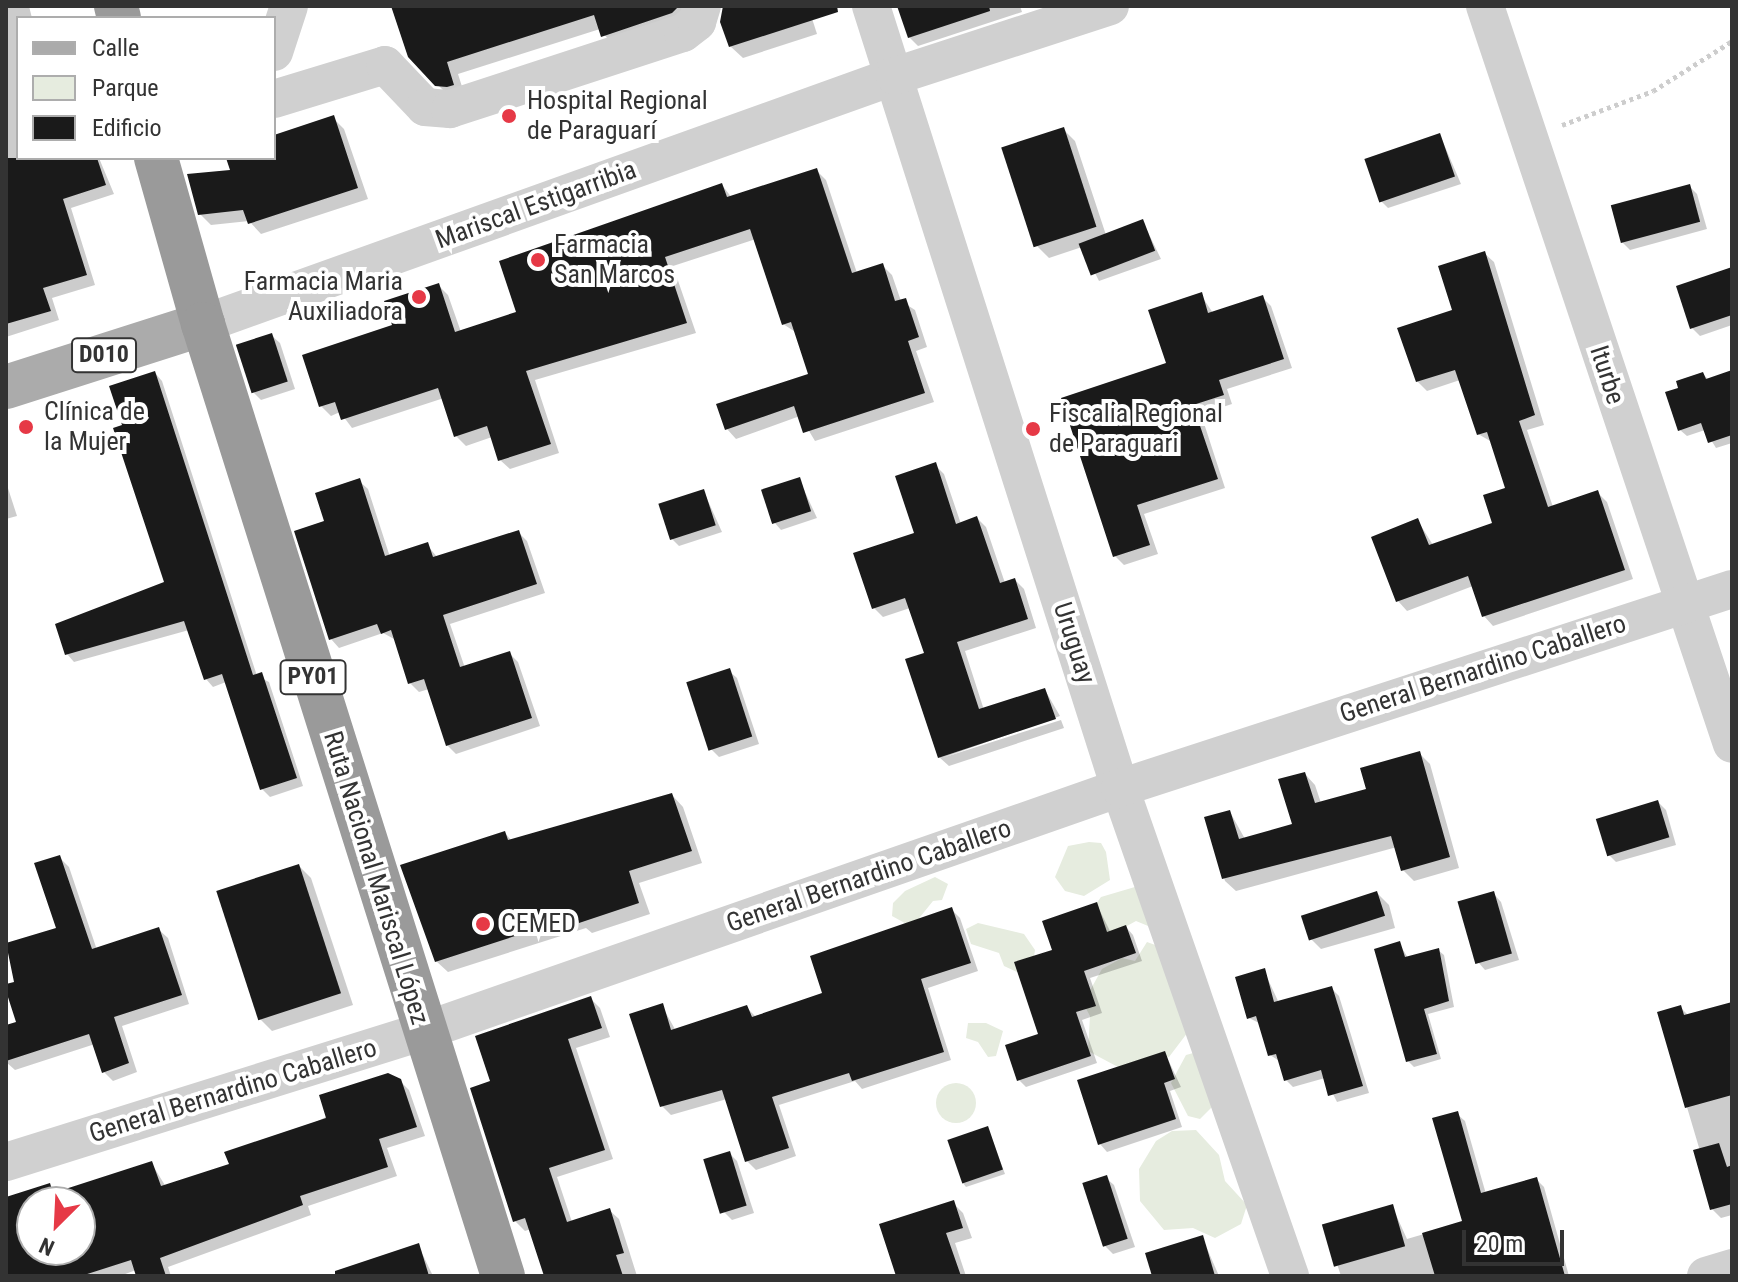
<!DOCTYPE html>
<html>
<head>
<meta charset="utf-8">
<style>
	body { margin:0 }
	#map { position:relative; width:1738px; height:1282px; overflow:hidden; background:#fff; font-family:"Roboto Condensed",sans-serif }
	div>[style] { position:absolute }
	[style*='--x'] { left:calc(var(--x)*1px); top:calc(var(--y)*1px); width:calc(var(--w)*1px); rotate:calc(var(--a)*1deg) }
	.green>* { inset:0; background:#e6ecdf }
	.round { border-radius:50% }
	.shadow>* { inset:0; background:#0003 }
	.building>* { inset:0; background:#1a1a1a; transform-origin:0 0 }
	.path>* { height:5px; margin-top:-2.5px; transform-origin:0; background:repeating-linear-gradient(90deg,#cdcdcd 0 4px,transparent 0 8px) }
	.minor>* { height:38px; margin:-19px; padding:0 19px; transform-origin:19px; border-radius:19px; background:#d0d0d0 }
	.major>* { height:44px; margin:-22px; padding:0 22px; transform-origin:22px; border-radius:22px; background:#ababab }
	.highway>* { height:44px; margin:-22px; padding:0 22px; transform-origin:22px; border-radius:22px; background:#9a9a9a }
	.dots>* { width:22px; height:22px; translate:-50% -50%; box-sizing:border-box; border:4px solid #fff; border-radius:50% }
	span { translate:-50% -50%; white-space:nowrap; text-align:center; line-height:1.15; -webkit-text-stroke:8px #fff; paint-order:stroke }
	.shield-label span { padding:2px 6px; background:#fff; border:2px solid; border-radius:6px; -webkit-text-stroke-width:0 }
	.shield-label { font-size:24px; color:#333; font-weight:700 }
	.poi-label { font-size:26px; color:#333 }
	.left { translate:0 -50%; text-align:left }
	.right { translate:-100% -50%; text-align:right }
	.street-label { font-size:26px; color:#333 }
	.frame { position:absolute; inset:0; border:8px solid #333; pointer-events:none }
	.legend { position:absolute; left:16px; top:16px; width:260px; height:144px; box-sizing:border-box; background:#fff; border:2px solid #adadad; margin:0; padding:10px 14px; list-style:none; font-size:24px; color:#333 }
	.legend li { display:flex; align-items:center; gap:16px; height:40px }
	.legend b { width:40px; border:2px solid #adadad }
	.north { position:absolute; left:16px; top:1186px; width:80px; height:80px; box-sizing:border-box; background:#fff; border:2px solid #adadad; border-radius:50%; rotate:204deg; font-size:22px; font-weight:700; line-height:32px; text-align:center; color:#333 }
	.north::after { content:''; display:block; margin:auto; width:28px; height:36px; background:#e63946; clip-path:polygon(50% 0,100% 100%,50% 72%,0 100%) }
	.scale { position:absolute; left:1462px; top:1230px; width:102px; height:36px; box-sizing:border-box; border:4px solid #333; border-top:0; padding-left:10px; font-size:24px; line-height:28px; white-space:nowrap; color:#333; -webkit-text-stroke:6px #fff; paint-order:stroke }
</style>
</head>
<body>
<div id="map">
	<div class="green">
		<i style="clip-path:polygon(1089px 842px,1101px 843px,1106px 852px,1110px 880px,1084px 896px,1065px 891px,1055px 877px,1068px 846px)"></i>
		<i style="clip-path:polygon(935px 877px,948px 884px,942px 900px,933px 901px,912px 927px,892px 916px,893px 903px,905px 891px)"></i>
		<i style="clip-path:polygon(1145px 884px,1153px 928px,1136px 921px,1096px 943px,1088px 915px,1101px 897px)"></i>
		<i style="clip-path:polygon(978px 923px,1024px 934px,1035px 950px,1032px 969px,1017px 972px,1004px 966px,999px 953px,971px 944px,966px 929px)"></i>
		<i style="clip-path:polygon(1147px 942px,1158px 946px,1188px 1032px,1169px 1057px,1118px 1067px,1088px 1051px,1090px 1016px,1083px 1003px,1102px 969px,1122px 958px,1135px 961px)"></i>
		<i style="clip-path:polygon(968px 1023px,986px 1023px,1003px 1031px,996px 1056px,988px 1057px,978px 1042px,966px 1038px)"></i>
		<i style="clip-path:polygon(1197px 1052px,1215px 1104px,1200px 1119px,1188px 1116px,1171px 1083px,1186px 1055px)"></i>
		<i class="round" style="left:936px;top:1083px;width:40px;height:40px"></i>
		<i style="clip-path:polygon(1196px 1130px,1219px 1155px,1225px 1181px,1247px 1205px,1241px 1224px,1215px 1238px,1193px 1228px,1164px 1230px,1140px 1201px,1139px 1169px,1156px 1141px,1172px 1131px)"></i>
	</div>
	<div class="shadow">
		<i style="clip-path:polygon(6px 6px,29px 6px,32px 18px,18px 18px,18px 158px,99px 158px,114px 194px,71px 208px,95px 285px,52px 298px,59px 320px,6px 337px)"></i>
		<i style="clip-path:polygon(393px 6px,697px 6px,615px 48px,600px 29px,458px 74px,465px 96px,450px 97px,409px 56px)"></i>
		<i style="clip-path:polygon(724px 6px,808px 6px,817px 34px,743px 58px,730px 46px)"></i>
		<i style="clip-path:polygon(899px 6px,1020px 6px,1022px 12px,918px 46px,909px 37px)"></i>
		<i style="clip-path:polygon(333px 118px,344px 129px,368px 199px,261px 234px,249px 221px,211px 225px,200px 214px,232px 172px,228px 158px,274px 158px,274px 137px)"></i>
		<i style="clip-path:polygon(1063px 129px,1075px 141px,1106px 235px,1143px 222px,1161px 259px,1099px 281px,1082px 247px,1049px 258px,1037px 246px)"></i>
		<i style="clip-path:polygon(1440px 135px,1461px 184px,1388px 208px,1380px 200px)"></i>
		<i style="clip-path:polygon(816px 170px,826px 180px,857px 273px,882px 265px,892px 275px,901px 301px,915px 310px,927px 347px,916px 351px,934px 402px,815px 441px,800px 416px,736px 439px,727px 429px,810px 375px,797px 333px,783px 324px,756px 239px,673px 266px,696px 333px,535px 380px,559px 453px,510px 469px,500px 460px,492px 437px,466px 446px,456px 436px,444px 398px,352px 428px,340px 412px,331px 416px,321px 406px,438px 285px,448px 295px,461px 332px,519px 313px,722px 185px,732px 198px)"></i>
		<i style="clip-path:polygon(1690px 187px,1697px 194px,1707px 229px,1630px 250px,1622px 242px)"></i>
		<i style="clip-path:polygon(1484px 253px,1494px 262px,1544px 425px,1527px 430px,1553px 507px,1597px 492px,1607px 502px,1633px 579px,1493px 626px,1484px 616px,1473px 586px,1407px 611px,1398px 601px,1418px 521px,1433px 545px,1495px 525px,1508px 489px,1492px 442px,1478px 434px,1460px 380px,1427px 391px,1417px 381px)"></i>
		<i style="clip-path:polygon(1732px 269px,1732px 325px,1700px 336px,1692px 328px)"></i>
		<i style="clip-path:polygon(1201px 295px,1213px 313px,1262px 297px,1271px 306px,1292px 368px,1227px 389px,1232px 404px,1201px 414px,1225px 488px,1144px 514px,1158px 554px,1124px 565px,1115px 556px,1169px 365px)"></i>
		<i style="clip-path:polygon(272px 336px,280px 343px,295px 389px,261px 400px,253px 392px)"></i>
		<i style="clip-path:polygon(1732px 371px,1732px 443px,1716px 448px,1705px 430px,1687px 436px,1680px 430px,1681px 390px,1703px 374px,1709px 380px)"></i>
		<i style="clip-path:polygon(155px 373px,162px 381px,257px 676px,269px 682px,303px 786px,270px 797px,262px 789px,226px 682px,213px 687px,206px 679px,189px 630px,74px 662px,67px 654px,166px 584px,125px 426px)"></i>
		<i style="clip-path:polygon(935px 465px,944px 474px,961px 524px,977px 518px,986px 527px,1005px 583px,1015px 580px,1024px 589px,1036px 628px,965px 651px,984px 710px,1045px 690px,1060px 716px,942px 758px,1061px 720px,1064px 728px,949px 766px,939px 757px,927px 654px,910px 608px,883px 617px,874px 608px,917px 535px)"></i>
		<i style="clip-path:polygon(799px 479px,817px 518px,781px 530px,774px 522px)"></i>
		<i style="clip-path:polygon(359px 481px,368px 489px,390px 557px,427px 545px,438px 558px,518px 532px,527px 541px,545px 593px,450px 624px,465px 668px,509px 653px,518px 662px,540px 726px,456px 754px,447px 745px,429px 689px,419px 692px,410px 683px,396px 640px,383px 633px,339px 648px,331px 639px,327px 522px)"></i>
		<i style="clip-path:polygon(6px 482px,17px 516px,6px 519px)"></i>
		<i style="clip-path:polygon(704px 492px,722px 532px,679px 546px,671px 538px)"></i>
		<i style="clip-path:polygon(729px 671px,737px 678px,759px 744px,719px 757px,711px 749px)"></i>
		<i style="clip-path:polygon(1419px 753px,1430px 764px,1459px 868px,1414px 881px,1403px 870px,1397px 847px,1236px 891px,1225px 881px,1207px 818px,1230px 812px,1245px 839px,1294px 825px,1305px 774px,1315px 785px,1321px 803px,1368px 790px)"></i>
		<i style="clip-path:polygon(672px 795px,683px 807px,702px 863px,639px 883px,650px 914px,592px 933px,586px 928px,448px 972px,436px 961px,505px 833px,512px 841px)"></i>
		<i style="clip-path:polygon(1658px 802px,1666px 810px,1676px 845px,1616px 862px,1608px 854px)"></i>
		<i style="clip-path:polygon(60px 858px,69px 867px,97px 950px,158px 929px,168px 938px,189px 1004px,122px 1026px,137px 1072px,113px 1081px,104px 1072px,95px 1044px,15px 1070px,6px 1062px,6px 1027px,19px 1023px,17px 983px,6px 946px,58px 929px)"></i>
		<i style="clip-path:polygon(299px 866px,311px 878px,353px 1005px,272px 1031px,260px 1019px)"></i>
		<i style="clip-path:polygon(1377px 893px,1389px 905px,1395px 928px,1321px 949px,1309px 937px)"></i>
		<i style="clip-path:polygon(1494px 894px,1501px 902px,1519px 960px,1485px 970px,1478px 962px)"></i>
		<i style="clip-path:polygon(1097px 905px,1111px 933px,1126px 927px,1133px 935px,1142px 961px,1090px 978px,1102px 1013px,1082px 1020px,1097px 1063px,1026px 1087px,1019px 1080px,1041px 1035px,1054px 951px)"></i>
		<i style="clip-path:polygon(951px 909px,960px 918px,978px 971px,928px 988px,951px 1060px,862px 1089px,855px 1081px,779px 1105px,796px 1156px,756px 1170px,747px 1161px,727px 1099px,671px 1115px,662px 1106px,662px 1006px,676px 1031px,747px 1008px,755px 1016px,825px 995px)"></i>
		<i style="clip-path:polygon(1399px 943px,1408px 958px,1438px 950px,1444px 955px,1454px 1007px,1428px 1014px,1441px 1059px,1414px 1067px,1408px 1061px)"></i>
		<i style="clip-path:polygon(1264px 971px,1279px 1003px,1331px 988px,1339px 996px,1369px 1093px,1337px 1102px,1325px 1078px,1293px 1087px,1286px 1080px,1281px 1062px,1270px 1055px,1261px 1024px,1249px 1018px)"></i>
		<i style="clip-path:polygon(590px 998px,600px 1008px,610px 1037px,576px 1048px,613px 1159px,557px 1177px,572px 1222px,609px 1210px,619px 1219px,637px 1276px,546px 1276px,531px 1229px,525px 1231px,515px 1221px,493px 1082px)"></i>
		<i style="clip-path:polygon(1732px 1004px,1732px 1215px,1721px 1218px,1712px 1209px,1700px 1151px,1659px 1013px,1680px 1007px,1689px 1016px)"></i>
		<i style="clip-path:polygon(1165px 1053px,1181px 1087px,1170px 1091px,1182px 1127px,1107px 1152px,1100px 1144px)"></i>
		<i style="clip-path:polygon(evenodd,399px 1080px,409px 1090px,425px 1136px,387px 1148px,397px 1176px,308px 1206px,311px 1215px,168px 1267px,171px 1276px,138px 1276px,136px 1270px,120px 1276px,6px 1276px,6px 1200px,49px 1185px,58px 1194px,152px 1164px,166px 1187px,231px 1165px,399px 1080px,32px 1202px,80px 1202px,80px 1250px,32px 1250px,32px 1202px)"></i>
		<i style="clip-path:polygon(1457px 1114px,1465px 1121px,1486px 1194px,1536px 1179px,1544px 1187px,1569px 1276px,1341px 1276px,1324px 1225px,1392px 1206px,1407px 1239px,1465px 1222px)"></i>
		<i style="clip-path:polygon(988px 1128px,1005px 1174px,966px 1187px,963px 1183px)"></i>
		<i style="clip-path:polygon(729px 1153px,737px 1161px,754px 1213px,732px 1220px,724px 1212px)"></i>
		<i style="clip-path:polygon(1106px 1178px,1114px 1185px,1135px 1247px,1113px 1254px,1105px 1246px)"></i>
		<i style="clip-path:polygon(953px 1203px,963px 1213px,972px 1238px,955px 1243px,966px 1276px,899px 1276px)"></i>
		<i style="clip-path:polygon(1202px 1237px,1219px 1276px,1154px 1276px)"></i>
		<i style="clip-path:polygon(418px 1245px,433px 1276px,356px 1276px)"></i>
	</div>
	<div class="building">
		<i style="clip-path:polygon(391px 6px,679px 6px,672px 13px,601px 37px,594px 15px,447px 62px,454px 85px,447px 87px,435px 86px,408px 57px)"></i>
		<i style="clip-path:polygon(723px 6px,837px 6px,838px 12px,729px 47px,720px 22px)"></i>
		<i style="clip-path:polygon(897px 6px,989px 6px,990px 11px,908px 38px)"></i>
		<i style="clip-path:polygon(334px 115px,358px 188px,248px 224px,243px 210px,198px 215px,187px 174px,230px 170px,226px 158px,274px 158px,274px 135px)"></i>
		<i style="left:1064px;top:127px;width:105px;height:66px;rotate:72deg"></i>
		<i style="left:1440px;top:133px;width:46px;height:80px;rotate:71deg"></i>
		<i style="clip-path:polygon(6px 158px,97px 158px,106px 185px,63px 199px,87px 275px,43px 288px,51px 311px,6px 324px)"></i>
		<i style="clip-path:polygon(817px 168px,852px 273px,883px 263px,895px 301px,906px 298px,919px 337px,908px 341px,925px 393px,803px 433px,794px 406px,725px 430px,716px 404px,808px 374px,791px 322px,782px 325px,750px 229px,665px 257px,687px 323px,526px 371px,551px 444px,498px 461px,487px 426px,454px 437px,438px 388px,341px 420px,335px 402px,319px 407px,302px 355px,392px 325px,384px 301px,439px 283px,455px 332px,516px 312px,499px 261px,722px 183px,727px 197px)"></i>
		<i style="left:1690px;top:184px;width:39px;height:82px;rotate:75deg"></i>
		<i style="left:1143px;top:219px;width:34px;height:69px;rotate:69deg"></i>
		<i style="clip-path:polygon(1485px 251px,1535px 415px,1519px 421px,1548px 507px,1598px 490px,1625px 570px,1482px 617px,1468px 576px,1396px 602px,1371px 537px,1418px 518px,1429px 545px,1492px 523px,1483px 495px,1505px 488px,1487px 432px,1477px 435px,1455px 370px,1416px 382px,1397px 328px,1452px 310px,1438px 266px)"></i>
		<i style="clip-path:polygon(1732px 267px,1732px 315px,1690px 329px,1676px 286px)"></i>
		<i style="clip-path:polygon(1202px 292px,1208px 313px,1263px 295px,1284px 359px,1219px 380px,1224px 395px,1193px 405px,1218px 479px,1137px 505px,1150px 545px,1113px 557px,1061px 398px,1166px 363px,1148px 310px)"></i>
		<i style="left:272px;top:333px;width:51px;height:38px;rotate:72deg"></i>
		<i style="clip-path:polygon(1732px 370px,1732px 435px,1708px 443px,1701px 423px,1678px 431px,1665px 392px,1678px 388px,1676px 381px,1703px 372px,1706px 379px)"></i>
		<i style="clip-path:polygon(155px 371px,253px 675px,262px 672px,297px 778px,260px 790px,222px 674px,204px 680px,184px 621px,65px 655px,55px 624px,164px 582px,113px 428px,122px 425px,109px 386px)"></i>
		<i style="clip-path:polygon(936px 462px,956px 524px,977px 516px,1000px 583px,1015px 578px,1028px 619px,957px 642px,979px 709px,1045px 688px,1056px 719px,938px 758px,905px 659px,924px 653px,905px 598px,872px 609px,853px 553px,914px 533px,895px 476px)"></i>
		<i style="left:800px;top:477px;width:36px;height:41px;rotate:72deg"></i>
		<i style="clip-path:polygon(360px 478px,385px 556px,428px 542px,433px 557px,519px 530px,537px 584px,443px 615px,460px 667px,510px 651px,532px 718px,446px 746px,424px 679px,408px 684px,391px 630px,381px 634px,377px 624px,329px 640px,294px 531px,324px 521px,315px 493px)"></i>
		<i style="left:704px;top:489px;width:38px;height:48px;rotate:72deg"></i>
		<i style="left:730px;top:668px;width:72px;height:46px;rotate:72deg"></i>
		<i style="clip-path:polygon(1420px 751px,1450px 857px,1401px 871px,1391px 836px,1222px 879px,1204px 817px,1230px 810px,1239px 839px,1292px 824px,1278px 779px,1305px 772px,1315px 803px,1366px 789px,1360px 768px)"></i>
		<i style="clip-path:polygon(672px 793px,692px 851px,629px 871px,639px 903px,579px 923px,577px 916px,435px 962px,400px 865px,505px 831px,508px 840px)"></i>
		<i style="left:1658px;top:800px;width:39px;height:65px;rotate:73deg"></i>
		<i style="clip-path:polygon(60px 855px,92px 949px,159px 927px,182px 995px,114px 1017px,129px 1063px,102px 1073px,89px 1034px,6px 1061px,6px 1025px,16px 1022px,6px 991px,6px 984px,14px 982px,6px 943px,56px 928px,34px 863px)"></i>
		<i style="left:299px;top:864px;width:136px;height:87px;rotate:72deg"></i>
		<i style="left:1377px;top:891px;width:26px;height:80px;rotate:72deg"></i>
		<i style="left:1494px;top:891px;width:65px;height:38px;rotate:74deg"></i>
		<i style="clip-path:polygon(1097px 902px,1107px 932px,1126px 925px,1136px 953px,1084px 971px,1096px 1006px,1076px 1012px,1091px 1056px,1017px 1081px,1005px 1045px,1038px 1034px,1014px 962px,1052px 950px,1042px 921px)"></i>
		<i style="clip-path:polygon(952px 907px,971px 963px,921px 979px,944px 1052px,852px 1081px,849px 1073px,772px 1097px,789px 1148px,745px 1162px,722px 1090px,660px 1107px,629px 1014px,663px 1003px,671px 1030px,747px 1005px,752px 1017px,822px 993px,810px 956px)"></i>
		<i style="clip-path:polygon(1400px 941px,1405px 957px,1439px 948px,1449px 1001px,1424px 1009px,1437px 1054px,1406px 1062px,1374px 949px)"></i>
		<i style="clip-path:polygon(1265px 968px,1274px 1002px,1332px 986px,1363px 1086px,1328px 1096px,1321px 1070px,1284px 1081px,1276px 1054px,1268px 1056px,1256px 1016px,1247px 1019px,1235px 977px)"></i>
		<i style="clip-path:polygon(591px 996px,602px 1028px,568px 1039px,605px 1150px,549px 1168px,567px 1222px,610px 1208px,624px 1253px,616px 1255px,623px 1276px,544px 1276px,525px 1218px,513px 1222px,470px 1088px,490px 1081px,475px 1036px)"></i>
		<i style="clip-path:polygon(1732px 1002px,1732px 1095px,1685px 1108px,1657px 1012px,1681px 1005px,1684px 1015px)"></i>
		<i style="clip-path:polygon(1165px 1051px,1175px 1079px,1164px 1083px,1176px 1119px,1098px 1145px,1077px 1080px)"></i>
		<i style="clip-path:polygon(evenodd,388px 1073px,401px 1079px,417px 1127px,379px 1139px,388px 1167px,300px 1196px,303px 1205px,160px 1258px,166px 1276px,136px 1276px,131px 1260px,81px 1276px,6px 1276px,6px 1197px,50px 1183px,53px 1193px,152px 1161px,161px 1186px,229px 1164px,224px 1152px,326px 1118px,319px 1095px,388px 1073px,32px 1202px,80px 1202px,80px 1250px,32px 1250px,32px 1202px)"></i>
		<i style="clip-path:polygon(1458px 1111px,1481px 1193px,1537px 1177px,1565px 1276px,1435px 1276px,1422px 1233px,1462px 1221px,1432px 1118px)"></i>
		<i style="left:988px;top:1126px;width:46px;height:43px;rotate:71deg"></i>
		<i style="clip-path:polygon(1719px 1143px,1727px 1167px,1732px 1165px,1732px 1204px,1710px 1210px,1693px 1150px)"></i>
		<i style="left:730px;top:1151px;width:57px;height:28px;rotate:73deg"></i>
		<i style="left:1107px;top:1175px;width:67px;height:26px;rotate:72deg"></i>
		<i style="clip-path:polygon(954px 1200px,963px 1228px,946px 1233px,961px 1276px,896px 1276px,879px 1224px)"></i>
		<i style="left:1393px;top:1204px;width:44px;height:74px;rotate:74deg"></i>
		<i style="clip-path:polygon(1203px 1235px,1215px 1276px,1152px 1276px,1145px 1253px)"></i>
		<i style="clip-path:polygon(419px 1243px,429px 1276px,335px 1276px,335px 1271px)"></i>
	</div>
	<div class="path">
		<i style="--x:1562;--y:125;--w:97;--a:-20.5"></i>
		<i style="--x:1653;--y:91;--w:93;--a:-32.3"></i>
	</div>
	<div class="minor">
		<i style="--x:871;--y:6;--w:821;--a:72.34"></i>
		<i style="--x:1120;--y:788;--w:517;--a:70.79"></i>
		<i style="--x:1485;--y:6;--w:778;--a:71.5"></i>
		<i style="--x:274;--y:52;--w:48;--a:-71.9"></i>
		<i style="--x:274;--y:99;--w:116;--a:-17"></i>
		<i style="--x:385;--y:65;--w:58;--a:46.4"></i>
		<i style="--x:425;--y:107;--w:25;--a:5"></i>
		<i style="--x:450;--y:109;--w:245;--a:-18.1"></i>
		<i style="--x:683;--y:33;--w:18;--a:-38"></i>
		<i style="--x:697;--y:22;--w:17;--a:-73"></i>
		<i style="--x:203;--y:324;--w:735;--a:-19.72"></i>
		<i style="--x:895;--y:76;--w:226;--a:-18"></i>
		<i style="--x:6;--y:1162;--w:438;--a:-17.4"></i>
		<i style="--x:424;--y:1031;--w:737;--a:-19.25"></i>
		<i style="--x:1120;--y:788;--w:644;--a:-18.01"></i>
		<i style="--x:1706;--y:1276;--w:27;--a:-17"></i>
	</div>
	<div class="major">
		<i style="--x:6;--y:387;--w:207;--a:-17.7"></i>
	</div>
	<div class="highway">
		<i style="--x:116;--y:6;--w:12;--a:76"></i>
		<i style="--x:156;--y:158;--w:173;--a:74.2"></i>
		<i style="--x:203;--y:324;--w:998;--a:72.51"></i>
	</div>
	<div class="dots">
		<i style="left:509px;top:116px;background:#e63946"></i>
		<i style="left:538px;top:260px;background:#e63946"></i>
		<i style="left:419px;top:297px;background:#e63946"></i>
		<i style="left:26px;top:427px;background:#e63946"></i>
		<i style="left:1033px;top:429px;background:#e63946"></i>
		<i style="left:483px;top:924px;background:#e63946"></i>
	</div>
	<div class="shield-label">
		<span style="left:104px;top:355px">D010</span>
		<span style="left:313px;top:677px">PY01</span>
	</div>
	<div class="poi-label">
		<span class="left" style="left:527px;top:116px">Hospital Regional<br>de Paraguarí</span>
		<span class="left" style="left:554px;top:260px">Farmacia<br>San Marcos</span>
		<span class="right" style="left:403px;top:297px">Farmacia Maria<br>Auxiliadora</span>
		<span class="left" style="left:44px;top:427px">Clínica de<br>la Mujer</span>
		<span class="left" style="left:1049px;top:429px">Fiscalia Regional<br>de Paraguari</span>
		<span class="left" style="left:501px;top:924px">CEMED</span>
	</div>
	<div class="street-label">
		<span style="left:536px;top:205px;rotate:-20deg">Mariscal Estigarribia</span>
		<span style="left:1607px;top:375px;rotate:72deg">Iturbe</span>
		<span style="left:1074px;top:643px;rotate:72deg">Uruguay</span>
		<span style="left:1483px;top:669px;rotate:-18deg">General Bernardino Caballero</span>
		<span style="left:869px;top:876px;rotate:-19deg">General Bernardino Caballero</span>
		<span style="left:376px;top:878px;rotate:73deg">Ruta Nacional Mariscal López</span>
		<span style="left:233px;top:1091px;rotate:-17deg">General Bernardino Caballero</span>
	</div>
	<div class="frame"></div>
	<ul class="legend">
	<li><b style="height:10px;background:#ababab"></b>Calle</li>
	<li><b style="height:22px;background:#e6ecdf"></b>Parque</li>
	<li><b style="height:22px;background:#1a1a1a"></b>Edificio</li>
	</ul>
	<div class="north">N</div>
	<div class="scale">20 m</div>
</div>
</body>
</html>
